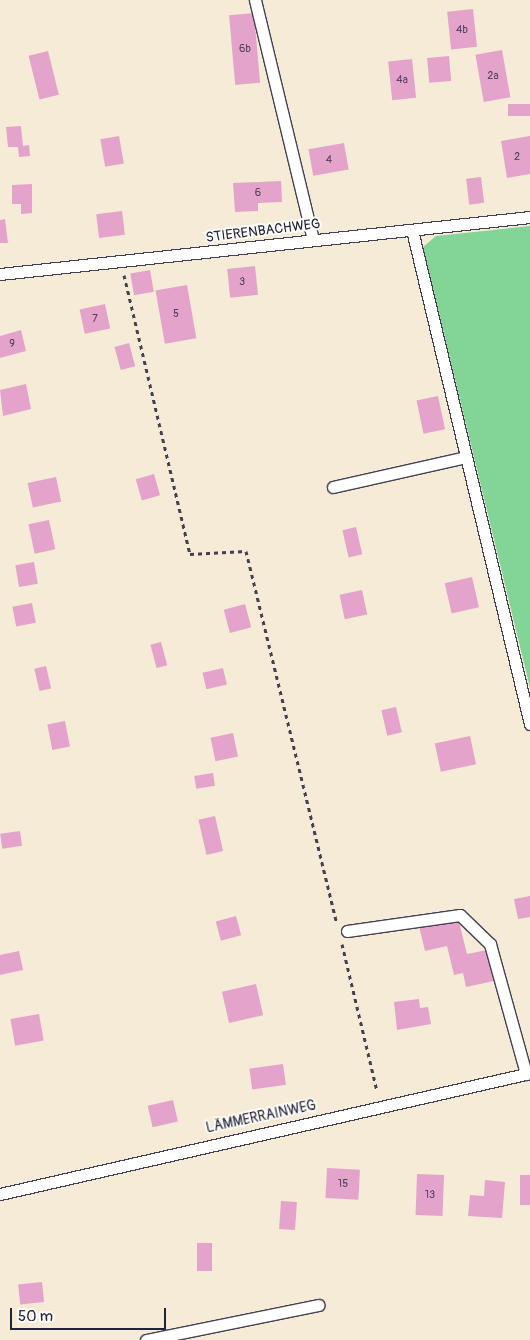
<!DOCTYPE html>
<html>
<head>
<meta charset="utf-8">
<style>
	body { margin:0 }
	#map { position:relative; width:530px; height:1340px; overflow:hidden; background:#f6ebd7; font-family:Pangolin,sans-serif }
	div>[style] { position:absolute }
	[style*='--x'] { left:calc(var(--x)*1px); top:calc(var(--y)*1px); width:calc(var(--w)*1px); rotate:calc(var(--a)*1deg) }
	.green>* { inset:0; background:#83d597 }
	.building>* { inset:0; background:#e4a3cb; transform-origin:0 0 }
	.path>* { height:3px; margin-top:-1.5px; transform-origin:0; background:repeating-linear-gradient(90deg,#424052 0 4px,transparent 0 8px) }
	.roads { filter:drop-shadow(1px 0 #424052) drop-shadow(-1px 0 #424052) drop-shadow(0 1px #424052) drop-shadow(0 -1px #424052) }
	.lane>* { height:11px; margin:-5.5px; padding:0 5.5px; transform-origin:5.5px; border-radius:5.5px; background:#fff }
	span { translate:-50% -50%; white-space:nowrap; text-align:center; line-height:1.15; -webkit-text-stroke:4px #fdfcf7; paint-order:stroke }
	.number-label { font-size:11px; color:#52425f }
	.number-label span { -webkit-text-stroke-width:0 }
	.street-label { font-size:14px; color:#22223b }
	.scale { position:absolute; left:10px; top:1308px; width:156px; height:22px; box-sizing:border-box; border:2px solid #22223b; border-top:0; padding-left:6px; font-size:15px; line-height:18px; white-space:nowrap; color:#22223b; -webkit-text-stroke:4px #fdfcf7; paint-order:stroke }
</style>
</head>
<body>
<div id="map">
	<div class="green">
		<i style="clip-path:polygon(530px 226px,530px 688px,423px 247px,436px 236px)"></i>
	</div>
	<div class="building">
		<i style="left:473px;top:9px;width:38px;height:26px;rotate:84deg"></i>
		<i style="left:254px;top:13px;width:70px;height:25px;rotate:85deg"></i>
		<i style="left:502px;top:50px;width:48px;height:27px;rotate:80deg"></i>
		<i style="left:48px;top:51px;width:45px;height:20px;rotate:76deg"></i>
		<i style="left:449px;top:56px;width:25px;height:22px;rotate:85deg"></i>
		<i style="left:412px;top:59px;width:39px;height:24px;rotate:84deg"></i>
		<i style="left:530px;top:104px;width:12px;height:22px;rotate:90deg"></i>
		<i style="clip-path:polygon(21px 126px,23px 146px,29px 145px,30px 156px,19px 157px,18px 147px,8px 147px,6px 127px)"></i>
		<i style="left:119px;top:136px;width:28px;height:19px;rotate:80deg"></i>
		<i style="clip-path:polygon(530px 136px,530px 174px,507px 178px,501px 141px)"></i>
		<i style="left:344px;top:143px;width:27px;height:36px;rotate:80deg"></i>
		<i style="left:481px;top:177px;width:26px;height:15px;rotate:83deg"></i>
		<i style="clip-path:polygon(281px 181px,282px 202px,258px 203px,258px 211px,235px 212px,233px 183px)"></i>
		<i style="clip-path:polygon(32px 184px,32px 213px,21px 214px,21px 204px,12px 204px,12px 185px)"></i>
		<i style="left:122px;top:211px;width:24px;height:26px;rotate:83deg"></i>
		<i style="clip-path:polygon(5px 219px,8px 243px,0 243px,0 220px)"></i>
		<i style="left:255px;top:266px;width:29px;height:28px;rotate:84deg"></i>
		<i style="left:150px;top:270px;width:22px;height:20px;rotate:80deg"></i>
		<i style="left:187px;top:285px;width:54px;height:32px;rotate:80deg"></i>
		<i style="left:105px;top:304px;width:25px;height:26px;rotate:78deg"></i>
		<i style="clip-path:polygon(21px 330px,26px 351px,0 358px,0 336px)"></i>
		<i style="left:129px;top:343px;width:24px;height:15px;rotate:75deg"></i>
		<i style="clip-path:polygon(26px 384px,31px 409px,3px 416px,0 390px)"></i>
		<i style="left:438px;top:396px;width:34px;height:22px;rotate:78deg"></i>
		<i style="left:154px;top:474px;width:22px;height:19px;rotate:74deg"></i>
		<i style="left:56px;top:477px;width:25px;height:29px;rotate:78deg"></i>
		<i style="left:49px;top:520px;width:30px;height:21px;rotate:78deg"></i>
		<i style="left:356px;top:527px;width:28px;height:14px;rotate:77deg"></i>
		<i style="left:34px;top:562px;width:22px;height:19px;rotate:80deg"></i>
		<i style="left:472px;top:577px;width:31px;height:28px;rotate:77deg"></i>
		<i style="left:362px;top:590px;width:25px;height:23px;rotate:78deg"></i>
		<i style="left:32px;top:603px;width:20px;height:20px;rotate:79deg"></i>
		<i style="left:245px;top:604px;width:24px;height:22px;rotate:75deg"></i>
		<i style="left:161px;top:642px;width:24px;height:11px;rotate:75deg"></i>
		<i style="left:46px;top:666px;width:23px;height:12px;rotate:77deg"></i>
		<i style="left:223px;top:668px;width:17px;height:21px;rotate:77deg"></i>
		<i style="left:396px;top:707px;width:26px;height:15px;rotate:77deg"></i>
		<i style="left:65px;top:721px;width:26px;height:18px;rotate:79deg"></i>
		<i style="left:233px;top:733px;width:24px;height:23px;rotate:78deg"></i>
		<i style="left:470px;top:736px;width:29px;height:36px;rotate:78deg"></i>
		<i style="left:213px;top:773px;width:13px;height:19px;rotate:81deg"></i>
		<i style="left:215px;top:816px;width:36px;height:17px;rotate:77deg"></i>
		<i style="left:20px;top:831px;width:15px;height:20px;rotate:82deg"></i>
		<i style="clip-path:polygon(530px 896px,530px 917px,518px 919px,514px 899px)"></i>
		<i style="left:236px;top:916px;width:20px;height:21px;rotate:75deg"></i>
		<i style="clip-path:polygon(458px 918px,467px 954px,487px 950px,494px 981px,466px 987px,463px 973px,454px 975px,447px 946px,425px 951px,419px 926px)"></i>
		<i style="clip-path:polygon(19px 951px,23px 970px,0 975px,0 955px)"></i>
		<i style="left:256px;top:984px;width:32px;height:35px;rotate:77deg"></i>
		<i style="clip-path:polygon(419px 999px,420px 1008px,428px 1007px,431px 1024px,397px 1030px,394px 1002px)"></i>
		<i style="left:39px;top:1014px;width:27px;height:29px;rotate:80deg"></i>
		<i style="left:283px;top:1064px;width:21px;height:34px;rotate:82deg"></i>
		<i style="left:173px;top:1100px;width:22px;height:26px;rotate:77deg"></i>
		<i style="left:327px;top:1168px;width:33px;height:30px;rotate:3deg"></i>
		<i style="left:417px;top:1174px;width:27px;height:41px;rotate:2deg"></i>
		<i style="left:520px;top:1175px;width:10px;height:30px"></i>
		<i style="clip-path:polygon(485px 1180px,505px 1182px,502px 1218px,468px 1216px,470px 1195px,484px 1196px)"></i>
		<i style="left:281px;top:1201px;width:16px;height:28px;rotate:4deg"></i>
		<i style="left:197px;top:1243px;width:15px;height:28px"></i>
		<i style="left:42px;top:1282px;width:20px;height:24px;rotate:84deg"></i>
	</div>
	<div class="path">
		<i style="--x:124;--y:275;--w:287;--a:76.7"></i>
		<i style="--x:190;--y:554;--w:56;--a:-3.1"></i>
		<i style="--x:246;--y:551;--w:381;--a:76.3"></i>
		<i style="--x:342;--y:944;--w:151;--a:76.6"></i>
	</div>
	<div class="roads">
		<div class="lane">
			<i style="--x:255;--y:0;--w:246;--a:76.4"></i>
			<i style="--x:412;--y:230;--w:508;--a:76.57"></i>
			<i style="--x:0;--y:274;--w:533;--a:-6.14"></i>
			<i style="--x:333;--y:487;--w:136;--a:-12.7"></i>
			<i style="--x:347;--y:931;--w:114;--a:-8.1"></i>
			<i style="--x:460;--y:915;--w:42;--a:44"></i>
			<i style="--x:490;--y:944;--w:135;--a:74.5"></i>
			<i style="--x:0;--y:1194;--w:544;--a:-12.86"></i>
			<i style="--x:146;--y:1340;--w:176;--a:-11.5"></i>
		</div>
	</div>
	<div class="number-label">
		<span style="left:462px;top:30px">4b</span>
		<span style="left:245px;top:49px">6b</span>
		<span style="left:493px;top:76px">2a</span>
		<span style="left:402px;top:80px">4a</span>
		<span style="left:517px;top:157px">2</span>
		<span style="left:329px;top:160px">4</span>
		<span style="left:258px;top:193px">6</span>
		<span style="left:242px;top:282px">3</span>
		<span style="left:176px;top:314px">5</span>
		<span style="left:95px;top:319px">7</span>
		<span style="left:12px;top:344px">9</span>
		<span style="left:343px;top:1184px">15</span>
		<span style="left:430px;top:1195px">13</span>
	</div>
	<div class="street-label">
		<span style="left:263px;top:231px;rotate:-7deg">STIERENBACHWEG</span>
		<span style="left:261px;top:1117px;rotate:-12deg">LÄMMERRAINWEG</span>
	</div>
	<div class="scale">50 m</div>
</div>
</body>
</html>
